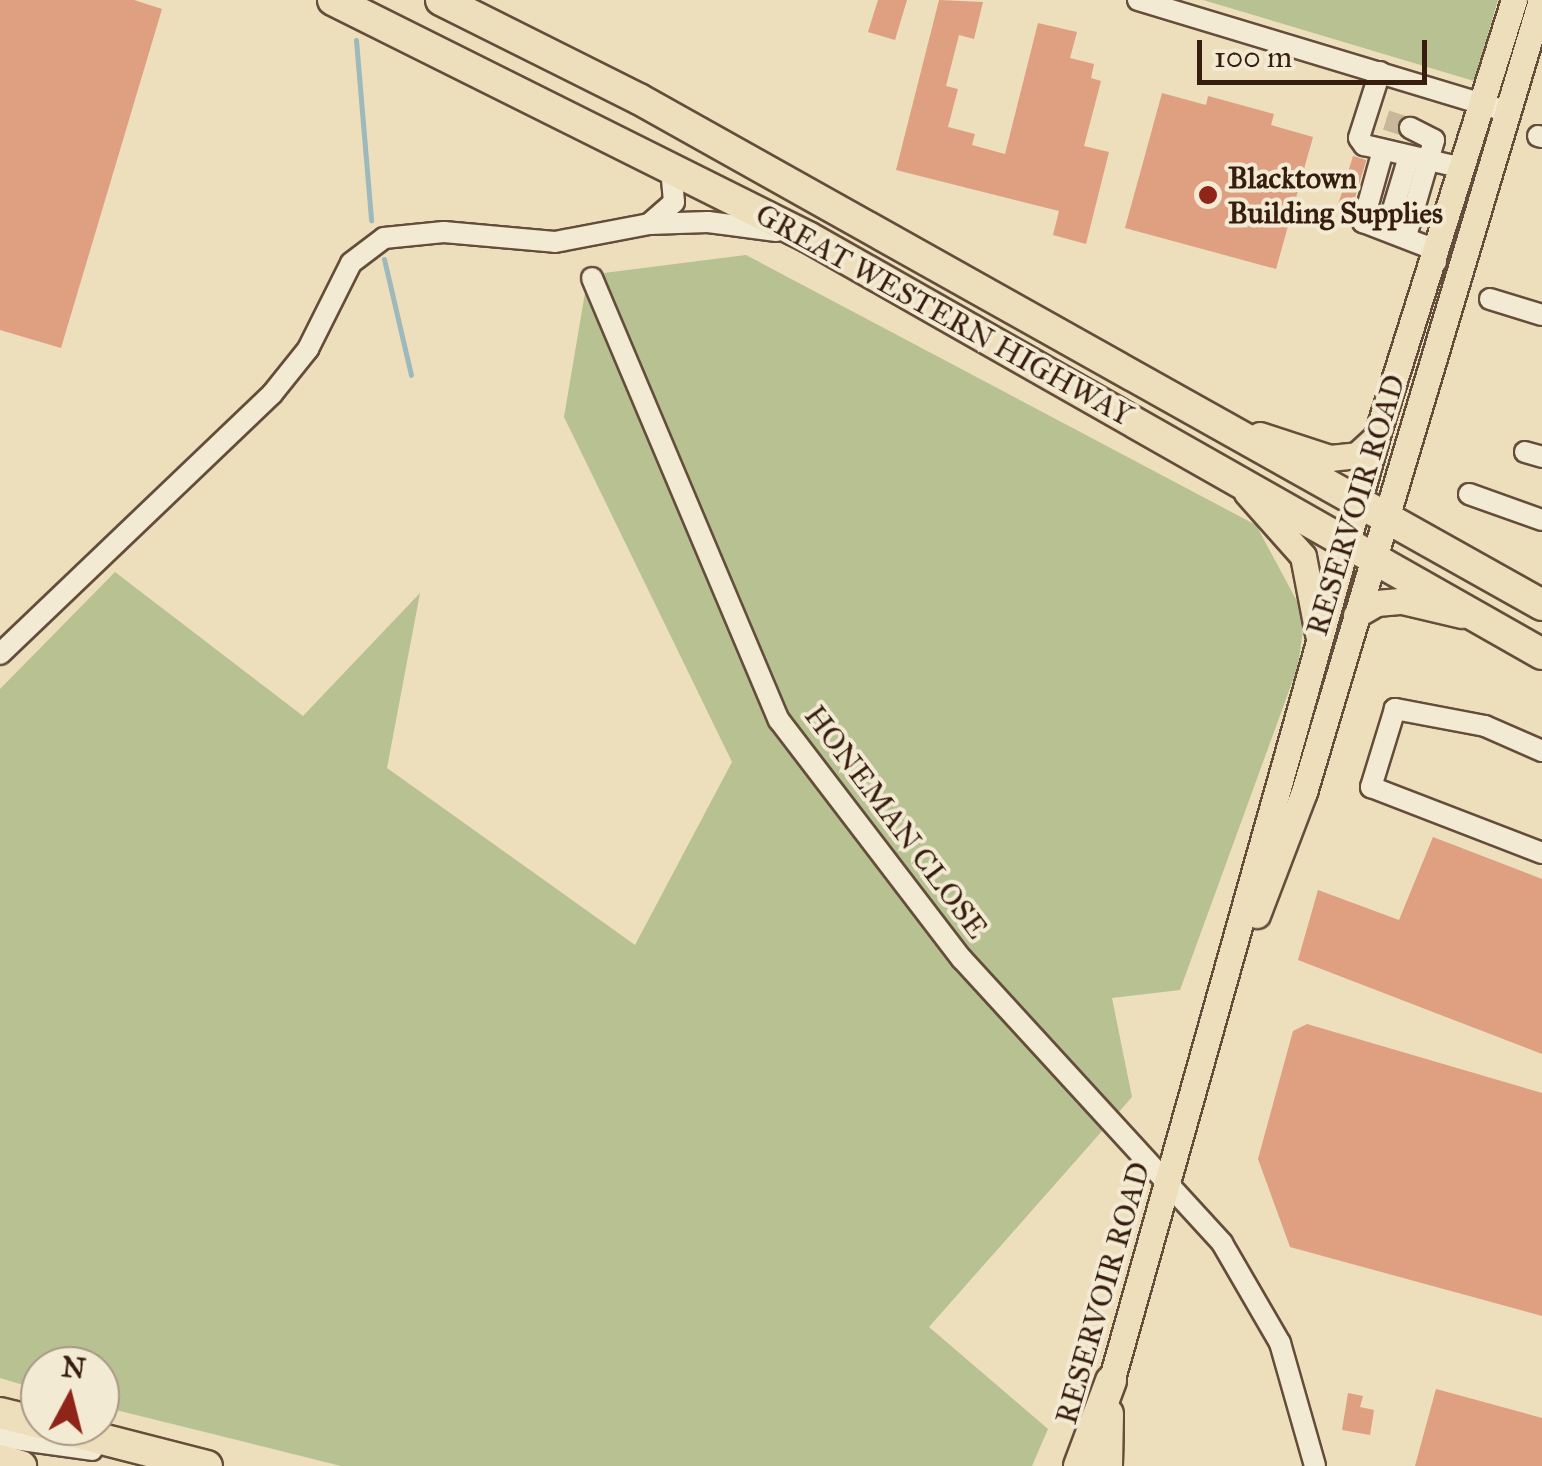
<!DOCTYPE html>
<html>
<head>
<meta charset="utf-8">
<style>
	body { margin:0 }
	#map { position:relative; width:1542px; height:1466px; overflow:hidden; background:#eddebc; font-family:"IM FELL Great Primer",serif }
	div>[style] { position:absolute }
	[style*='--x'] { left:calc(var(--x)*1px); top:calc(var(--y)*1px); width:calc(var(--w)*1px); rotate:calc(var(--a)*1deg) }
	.green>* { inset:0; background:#b8c191 }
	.stream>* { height:5px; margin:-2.5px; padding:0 2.5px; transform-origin:2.5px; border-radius:2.5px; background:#9eb9bb }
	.building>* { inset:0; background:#dea080; transform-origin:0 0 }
	.minor-tunnel>* { height:20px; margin-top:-10px; transform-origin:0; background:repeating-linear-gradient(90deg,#c9b799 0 20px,transparent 0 30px) }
	.roads { filter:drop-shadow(2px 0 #644d3a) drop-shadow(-2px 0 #644d3a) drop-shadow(0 2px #644d3a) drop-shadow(0 -2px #644d3a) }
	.minor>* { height:20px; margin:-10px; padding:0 10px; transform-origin:10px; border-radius:10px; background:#f3ead3 }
	.major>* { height:25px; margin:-12.5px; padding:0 12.5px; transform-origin:12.5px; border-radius:12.5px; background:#eddebc }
	.highway>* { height:30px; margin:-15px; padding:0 15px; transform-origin:15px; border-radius:15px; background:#eddebc }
	.dots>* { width:28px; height:28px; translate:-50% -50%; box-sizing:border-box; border:5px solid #f3ead3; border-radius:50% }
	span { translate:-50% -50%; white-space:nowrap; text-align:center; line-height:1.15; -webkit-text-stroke:8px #f3ead3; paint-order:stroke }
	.poi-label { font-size:30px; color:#371d0e; font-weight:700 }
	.left { translate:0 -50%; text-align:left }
	.street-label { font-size:30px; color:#371d0e }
	.north { position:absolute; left:20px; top:1346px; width:100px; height:100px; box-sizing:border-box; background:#f3ead3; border:2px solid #a89884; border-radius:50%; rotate:7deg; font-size:28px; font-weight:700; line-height:40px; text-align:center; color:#371d0e }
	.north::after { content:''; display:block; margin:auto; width:35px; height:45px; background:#8f2418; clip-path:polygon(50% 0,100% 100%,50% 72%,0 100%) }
	.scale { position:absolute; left:1197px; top:40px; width:230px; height:45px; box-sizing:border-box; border:5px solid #371d0e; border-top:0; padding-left:12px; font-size:30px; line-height:35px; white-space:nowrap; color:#371d0e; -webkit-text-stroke:8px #f3ead3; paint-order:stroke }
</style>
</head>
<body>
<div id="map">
	<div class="green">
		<i style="clip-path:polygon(1203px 0,1498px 0,1474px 81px)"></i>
		<i style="clip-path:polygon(746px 255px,1256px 525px,1305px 616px,1298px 666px,1180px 990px,1112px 998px,1132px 1097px,929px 1327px,1048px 1429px,1032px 1466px,341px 1466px,100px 1406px,100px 1366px,40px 1366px,40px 1390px,0 1378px,0 689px,115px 572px,303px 716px,420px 593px,387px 768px,635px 945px,732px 762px,564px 417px,588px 275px)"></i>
	</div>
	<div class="stream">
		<i style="--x:356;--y:40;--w:181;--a:85.2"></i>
		<i style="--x:384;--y:259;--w:119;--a:76.9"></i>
	</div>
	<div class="building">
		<i style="clip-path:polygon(0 0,134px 0,162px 9px,61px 348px,0 330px)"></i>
		<i style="clip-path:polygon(878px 0,907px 0,895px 40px,868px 32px)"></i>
		<i style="clip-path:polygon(939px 0,983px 2px,974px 39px,959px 35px,946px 86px,958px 89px,948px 127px,975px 134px,972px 145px,1005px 154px,1038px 23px,1077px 32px,1070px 58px,1094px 64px,1091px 78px,1101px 81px,1084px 146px,1109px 152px,1086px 244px,1053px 235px,1059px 211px,896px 170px)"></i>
		<i style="clip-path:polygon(1162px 93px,1206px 105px,1208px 96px,1274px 114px,1271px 125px,1313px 137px,1276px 269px,1125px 228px)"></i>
		<i style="left:1353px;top:156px;width:14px;height:50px;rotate:17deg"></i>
		<i style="clip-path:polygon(1433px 837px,1542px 879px,1542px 1054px,1298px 960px,1318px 890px,1399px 920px)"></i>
		<i style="clip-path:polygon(1307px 1024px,1542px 1093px,1542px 1316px,1290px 1247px,1258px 1159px,1293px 1031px)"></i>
		<i style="clip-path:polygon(1436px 1389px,1542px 1418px,1542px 1466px,1415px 1466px)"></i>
		<i style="clip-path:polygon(1348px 1393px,1363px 1396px,1360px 1407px,1374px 1410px,1370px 1435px,1342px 1430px)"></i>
	</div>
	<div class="minor-tunnel">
		<i style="--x:1386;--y:120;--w:25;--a:18"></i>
	</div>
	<div class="roads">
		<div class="minor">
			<i style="--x:1138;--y:0;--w:387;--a:16.8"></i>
			<i style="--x:1380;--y:72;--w:69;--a:107.7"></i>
			<i style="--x:1359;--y:138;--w:9;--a:54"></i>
			<i style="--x:1364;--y:145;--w:102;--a:13.1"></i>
			<i style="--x:1538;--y:136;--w:4;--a:14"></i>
			<i style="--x:1382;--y:154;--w:71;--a:105.6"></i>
			<i style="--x:1363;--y:222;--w:70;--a:21"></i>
			<i style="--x:1428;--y:247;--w:17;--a:62"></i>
			<i style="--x:649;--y:224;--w:33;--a:-41"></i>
			<i style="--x:674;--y:202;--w:36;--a:-95"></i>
			<i style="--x:1387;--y:229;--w:72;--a:-73.1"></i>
			<i style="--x:1406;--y:236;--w:100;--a:-73.7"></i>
			<i style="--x:1434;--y:140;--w:27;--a:-153"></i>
			<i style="--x:592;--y:278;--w:480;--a:67.1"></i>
			<i style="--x:779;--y:720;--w:301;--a:52.6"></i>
			<i style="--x:962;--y:959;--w:385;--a:47.5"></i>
			<i style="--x:1222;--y:1243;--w:116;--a:59.9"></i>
			<i style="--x:1280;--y:1343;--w:128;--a:74.1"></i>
			<i style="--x:1490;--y:299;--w:54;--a:17.1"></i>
			<i style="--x:1525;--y:452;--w:18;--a:16"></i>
			<i style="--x:1469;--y:494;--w:77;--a:19.6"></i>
			<i style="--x:0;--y:654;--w:376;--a:-43.7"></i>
			<i style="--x:272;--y:394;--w:58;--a:-51.3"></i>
			<i style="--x:308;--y:349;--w:96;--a:-63.4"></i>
			<i style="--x:351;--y:263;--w:41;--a:-37.1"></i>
			<i style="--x:384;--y:238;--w:60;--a:-5.7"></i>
			<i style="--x:444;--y:232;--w:111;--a:5.1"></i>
			<i style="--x:555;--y:242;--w:96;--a:-10.8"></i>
			<i style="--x:649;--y:224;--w:59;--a:-1.9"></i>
			<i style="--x:708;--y:222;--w:69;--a:7.5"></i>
			<i style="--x:1542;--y:751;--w:62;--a:-156.3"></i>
			<i style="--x:1485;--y:726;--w:92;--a:-169.3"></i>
			<i style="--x:1395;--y:709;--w:82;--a:107.1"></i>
			<i style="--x:1371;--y:787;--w:183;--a:21.1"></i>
			<i style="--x:0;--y:1437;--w:93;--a:8"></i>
		</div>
		<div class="major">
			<i style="--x:1260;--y:435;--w:74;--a:18.2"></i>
			<i style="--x:1330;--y:458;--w:27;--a:-6"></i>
			<i style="--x:1357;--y:455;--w:26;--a:-43"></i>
			<i style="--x:1247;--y:493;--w:84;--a:48.4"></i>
			<i style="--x:1303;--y:556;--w:79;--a:79.1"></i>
			<i style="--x:1356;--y:615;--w:24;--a:-30"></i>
			<i style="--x:1377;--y:603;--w:25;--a:-5"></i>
			<i style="--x:1402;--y:601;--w:61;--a:13.3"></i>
			<i style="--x:1257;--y:915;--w:132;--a:-69.1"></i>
			<i style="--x:1304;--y:792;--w:827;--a:-73.34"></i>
			<i style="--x:1107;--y:1396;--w:1009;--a:-74.3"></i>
			<i style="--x:1380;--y:425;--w:446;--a:-72.5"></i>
		</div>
		<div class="highway">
			<i style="--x:333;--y:0;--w:531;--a:26.52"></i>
			<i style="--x:808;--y:237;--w:844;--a:29.6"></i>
			<i style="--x:441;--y:0;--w:221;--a:26.6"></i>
			<i style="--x:639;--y:99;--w:1035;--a:29.26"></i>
			<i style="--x:0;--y:1413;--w:41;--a:14"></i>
			<i style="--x:51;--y:1426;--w:161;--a:14.4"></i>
			<i style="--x:0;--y:1460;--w:22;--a:16"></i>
			<i style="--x:1079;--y:1466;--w:91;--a:-69.4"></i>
			<i style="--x:1107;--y:1466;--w:52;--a:-88.9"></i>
		</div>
	</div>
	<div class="dots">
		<i style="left:1208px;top:195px;background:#8f2418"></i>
	</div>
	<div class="poi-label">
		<span class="left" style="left:1228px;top:195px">Blacktown<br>Building Supplies</span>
	</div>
	<div class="street-label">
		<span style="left:944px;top:315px;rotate:29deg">GREAT WESTERN HIGHWAY</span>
		<span style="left:1356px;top:505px;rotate:-73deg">RESERVOIR ROAD</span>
		<span style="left:896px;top:822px;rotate:53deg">HONEMAN CLOSE</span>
		<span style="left:1103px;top:1293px;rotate:-74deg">RESERVOIR ROAD</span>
	</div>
	<div class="north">N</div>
	<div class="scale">100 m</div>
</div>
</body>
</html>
